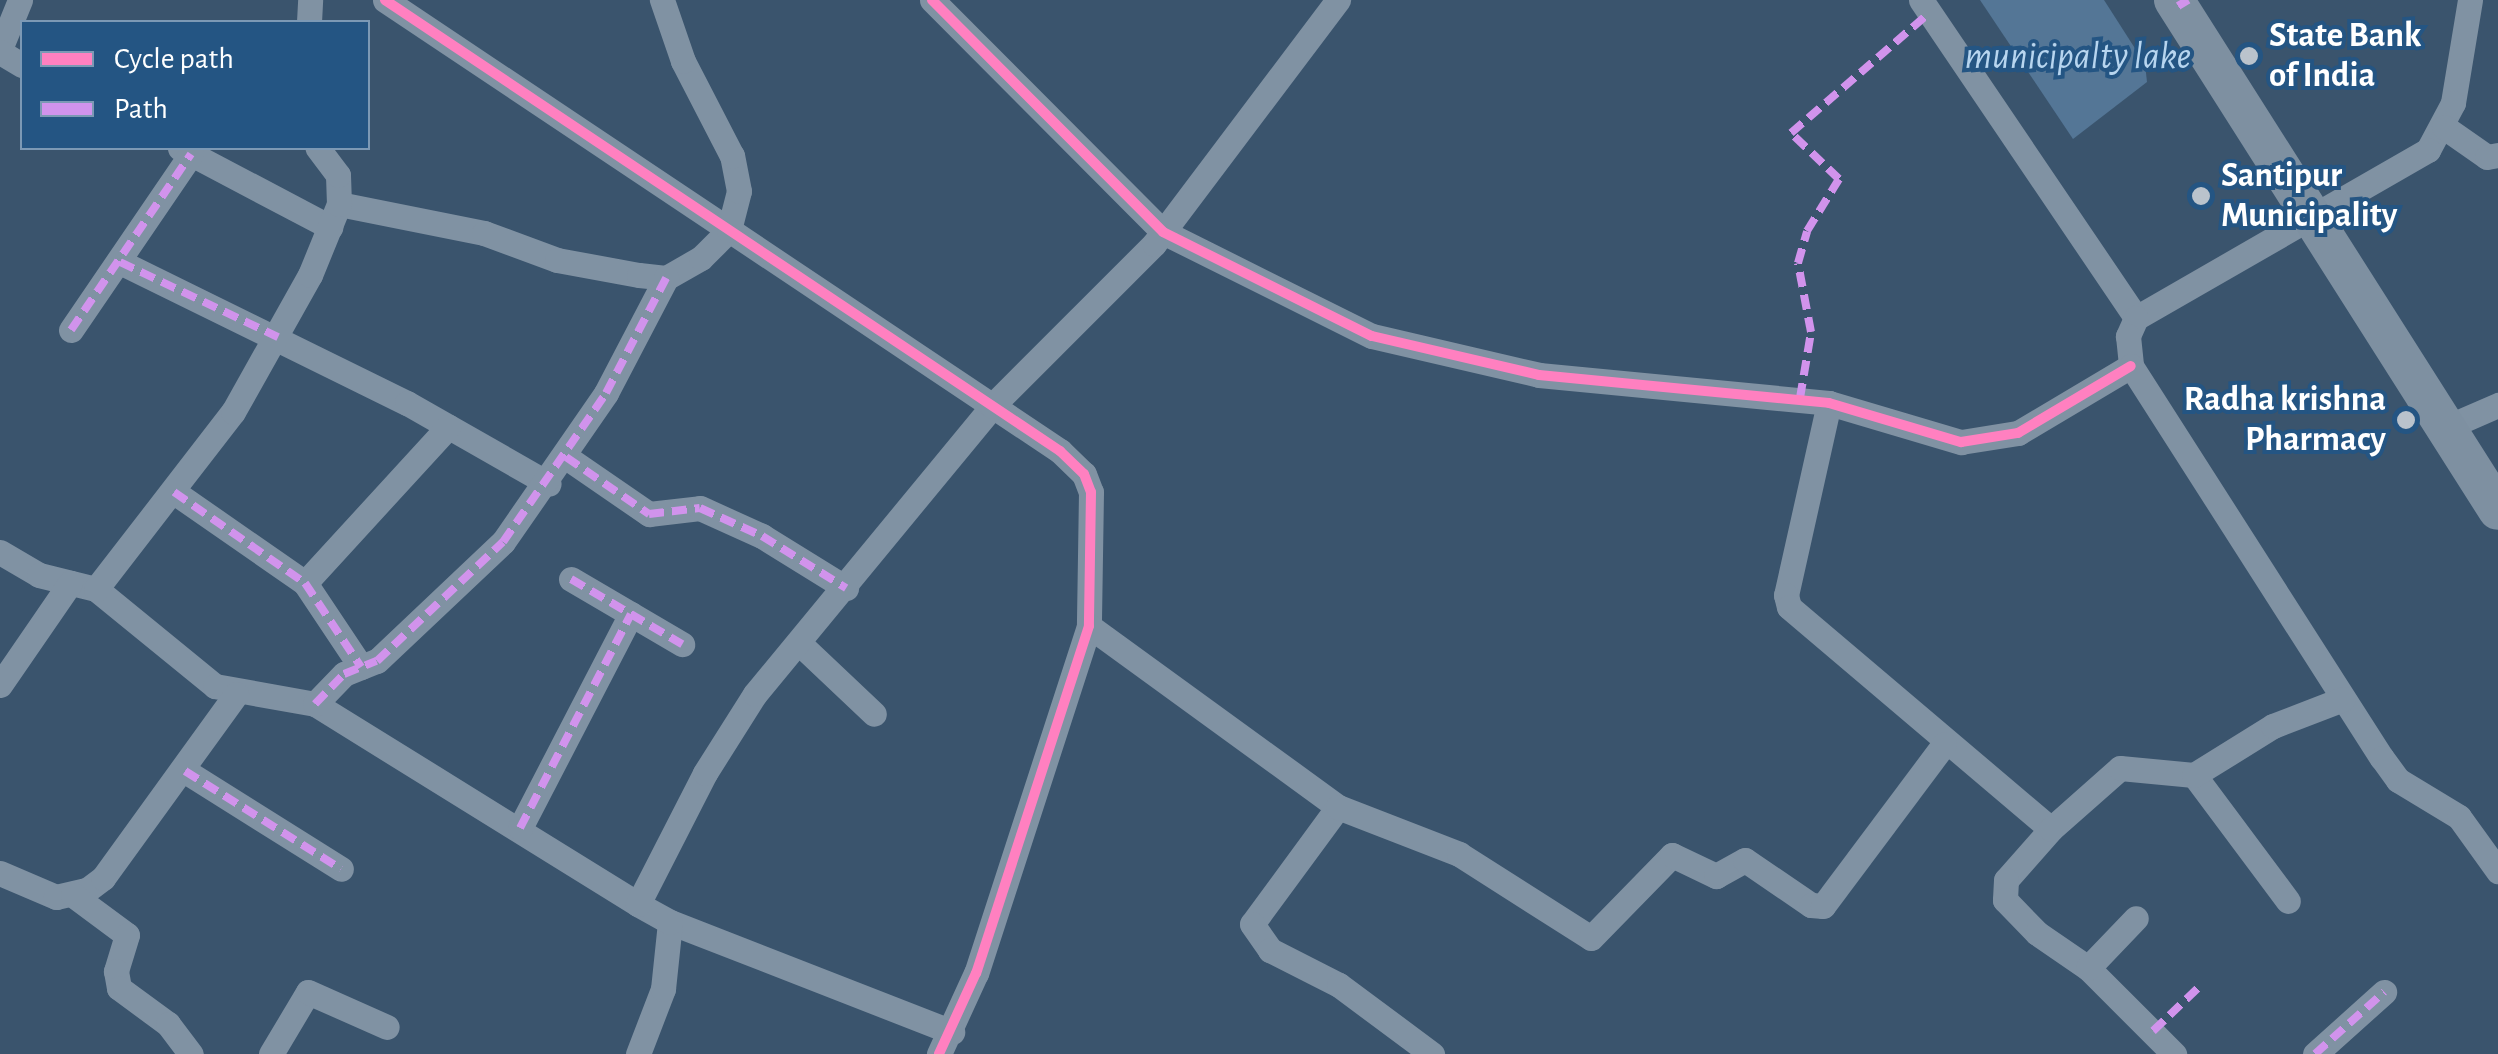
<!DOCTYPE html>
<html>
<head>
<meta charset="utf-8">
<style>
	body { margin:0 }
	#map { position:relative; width:2498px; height:1054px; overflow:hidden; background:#3a546d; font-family:"Alegreya Sans",sans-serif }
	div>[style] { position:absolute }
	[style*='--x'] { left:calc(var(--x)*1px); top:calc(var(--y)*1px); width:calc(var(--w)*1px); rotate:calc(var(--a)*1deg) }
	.water>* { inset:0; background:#547696 }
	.street>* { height:25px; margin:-12.5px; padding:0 12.5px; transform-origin:12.5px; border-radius:12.5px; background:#8092a3 }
	.primary>* { height:40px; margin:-20px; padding:0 20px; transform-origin:20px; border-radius:20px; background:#7e90a1 }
	.quiet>* { height:8px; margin-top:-4px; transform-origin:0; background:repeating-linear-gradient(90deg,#d193ec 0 15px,transparent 0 23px) }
	.cycleway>* { height:10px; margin:-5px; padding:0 5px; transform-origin:5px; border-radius:5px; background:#ff80c0 }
	.dots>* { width:28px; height:28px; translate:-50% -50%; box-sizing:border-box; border:5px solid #245583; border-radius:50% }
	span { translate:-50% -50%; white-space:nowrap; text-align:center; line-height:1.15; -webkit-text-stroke:8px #245583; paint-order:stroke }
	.poi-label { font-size:35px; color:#fff; font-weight:700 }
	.left { translate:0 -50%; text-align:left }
	.right { translate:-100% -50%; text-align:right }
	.water-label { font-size:38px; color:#b7d5ef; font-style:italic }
	.legend { position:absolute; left:20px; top:20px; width:350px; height:130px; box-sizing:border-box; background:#245583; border:2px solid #7c99b5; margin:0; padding:12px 18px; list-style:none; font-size:30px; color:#fff }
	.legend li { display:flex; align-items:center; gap:20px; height:50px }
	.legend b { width:50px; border:2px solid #7c99b5 }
</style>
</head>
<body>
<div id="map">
	<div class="water">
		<i style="clip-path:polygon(1980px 0,2104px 0,2145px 64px,2147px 82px,2073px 139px)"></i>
	</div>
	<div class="street">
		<i style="--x:385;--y:0;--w:812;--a:33.75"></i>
		<i style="--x:1060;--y:451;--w:33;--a:44"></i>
		<i style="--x:1084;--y:474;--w:19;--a:69"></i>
		<i style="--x:1091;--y:492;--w:134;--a:90.9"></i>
		<i style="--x:1089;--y:626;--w:365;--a:108"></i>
		<i style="--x:976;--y:973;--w:89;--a:114.6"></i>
		<i style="--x:932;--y:0;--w:327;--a:45.1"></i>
		<i style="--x:1163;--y:232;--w:233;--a:26.5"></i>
		<i style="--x:1372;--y:336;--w:171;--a:13.1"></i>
		<i style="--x:1539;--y:375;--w:291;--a:5.5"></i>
		<i style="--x:1829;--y:403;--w:138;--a:16.5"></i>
		<i style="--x:1961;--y:442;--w:58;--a:-9"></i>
		<i style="--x:2018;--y:433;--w:131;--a:-30.7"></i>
		<i style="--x:1921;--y:0;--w:384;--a:55.9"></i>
		<i style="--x:2470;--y:0;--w:104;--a:99.4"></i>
		<i style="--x:2453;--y:103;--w:53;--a:118"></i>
		<i style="--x:2428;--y:150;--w:337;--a:150.1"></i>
		<i style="--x:2136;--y:318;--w:20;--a:114"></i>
		<i style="--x:2128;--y:336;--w:30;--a:84"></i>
		<i style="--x:2131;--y:366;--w:465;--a:57.4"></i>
		<i style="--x:2382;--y:758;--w:27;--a:54"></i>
		<i style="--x:2398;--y:780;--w:71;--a:31.2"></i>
		<i style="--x:2459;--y:817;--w:67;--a:54.2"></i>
		<i style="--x:309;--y:22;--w:22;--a:-87"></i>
		<i style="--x:0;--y:49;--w:53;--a:-67.8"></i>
		<i style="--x:0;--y:52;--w:26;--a:31"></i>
		<i style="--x:2444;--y:127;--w:52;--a:34.9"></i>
		<i style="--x:2487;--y:157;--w:11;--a:-10"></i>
		<i style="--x:180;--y:148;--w:170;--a:27.8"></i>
		<i style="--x:339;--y:204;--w:148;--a:11.3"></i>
		<i style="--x:484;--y:233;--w:78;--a:20.3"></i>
		<i style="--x:557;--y:260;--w:83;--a:10.4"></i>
		<i style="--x:639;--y:275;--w:27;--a:6"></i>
		<i style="--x:666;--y:278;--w:40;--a:-29.7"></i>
		<i style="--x:701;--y:258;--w:40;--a:-45"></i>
		<i style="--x:729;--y:230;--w:40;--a:-75.6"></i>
		<i style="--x:739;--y:191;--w:36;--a:-101"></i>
		<i style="--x:732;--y:156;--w:107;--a:-117.3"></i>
		<i style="--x:683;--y:61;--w:65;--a:-109"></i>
		<i style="--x:120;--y:262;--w:320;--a:26.2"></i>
		<i style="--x:407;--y:403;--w:163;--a:29.7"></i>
		<i style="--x:71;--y:330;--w:213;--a:-55.7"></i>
		<i style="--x:1829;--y:403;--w:197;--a:102.6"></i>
		<i style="--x:1786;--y:595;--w:12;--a:76"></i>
		<i style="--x:1789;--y:607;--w:343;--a:40.3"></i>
		<i style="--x:2051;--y:829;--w:68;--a:131.4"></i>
		<i style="--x:2006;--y:880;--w:20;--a:93"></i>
		<i style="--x:2005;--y:900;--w:46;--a:45.9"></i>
		<i style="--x:2037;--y:933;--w:62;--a:34.5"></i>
		<i style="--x:2088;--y:968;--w:122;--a:45"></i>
		<i style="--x:2445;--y:428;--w:58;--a:-23.5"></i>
		<i style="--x:566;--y:457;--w:101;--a:34.5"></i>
		<i style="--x:649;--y:514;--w:51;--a:-6.7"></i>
		<i style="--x:700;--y:508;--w:68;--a:24.3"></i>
		<i style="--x:762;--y:536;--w:99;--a:31.8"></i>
		<i style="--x:174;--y:492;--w:160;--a:34.8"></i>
		<i style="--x:305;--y:583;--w:101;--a:56.3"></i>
		<i style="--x:0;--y:552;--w:45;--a:30.5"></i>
		<i style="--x:39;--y:575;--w:59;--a:13.8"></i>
		<i style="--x:96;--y:589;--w:154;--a:39.2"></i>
		<i style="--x:215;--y:686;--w:102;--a:10.2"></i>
		<i style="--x:315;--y:704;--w:380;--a:31.8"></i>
		<i style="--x:571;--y:579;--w:129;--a:30.4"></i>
		<i style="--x:305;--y:583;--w:212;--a:-47.5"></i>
		<i style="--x:96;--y:589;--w:224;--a:-52.3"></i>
		<i style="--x:233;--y:412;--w:157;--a:-60.7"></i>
		<i style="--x:310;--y:275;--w:77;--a:-67.8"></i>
		<i style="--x:339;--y:204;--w:29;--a:-92"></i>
		<i style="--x:338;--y:175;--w:34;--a:-127"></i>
		<i style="--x:1089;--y:626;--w:308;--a:36"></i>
		<i style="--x:1338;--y:807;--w:145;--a:126.3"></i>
		<i style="--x:1252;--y:924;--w:32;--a:55"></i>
		<i style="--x:1270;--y:950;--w:77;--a:26.9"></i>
		<i style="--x:1339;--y:985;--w:116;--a:36.6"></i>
		<i style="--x:799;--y:643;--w:103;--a:43.4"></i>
		<i style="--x:0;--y:685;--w:124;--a:-55.5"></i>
		<i style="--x:315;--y:704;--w:42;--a:-46"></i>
		<i style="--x:344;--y:674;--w:35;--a:-22"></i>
		<i style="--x:377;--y:661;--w:173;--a:-43.4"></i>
		<i style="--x:503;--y:542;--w:181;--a:-55.3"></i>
		<i style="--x:606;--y:393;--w:130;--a:-62.4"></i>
		<i style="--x:185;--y:771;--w:184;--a:32.1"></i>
		<i style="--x:2194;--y:775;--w:157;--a:53.3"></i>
		<i style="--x:1338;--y:807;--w:130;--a:21.2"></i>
		<i style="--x:1459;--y:854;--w:156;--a:32.5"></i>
		<i style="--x:1591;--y:938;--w:116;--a:-45.7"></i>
		<i style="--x:1672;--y:855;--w:49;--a:25.5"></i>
		<i style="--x:1716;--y:876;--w:33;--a:-29"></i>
		<i style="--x:1745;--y:860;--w:80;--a:34.3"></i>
		<i style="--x:1811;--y:905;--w:12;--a:5"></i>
		<i style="--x:1823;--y:906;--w:202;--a:-53.2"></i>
		<i style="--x:520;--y:828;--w:241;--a:-62.6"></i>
		<i style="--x:2051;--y:829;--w:92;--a:-41.5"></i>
		<i style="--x:2120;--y:768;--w:74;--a:5.4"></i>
		<i style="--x:2194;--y:775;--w:93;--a:-31.8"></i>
		<i style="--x:2273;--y:726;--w:75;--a:-21.1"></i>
		<i style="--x:0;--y:873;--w:61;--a:23.2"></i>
		<i style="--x:56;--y:897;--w:32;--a:-13"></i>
		<i style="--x:87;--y:890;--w:20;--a:-37"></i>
		<i style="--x:103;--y:878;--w:227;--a:-54.1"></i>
		<i style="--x:73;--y:895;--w:67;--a:36.5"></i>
		<i style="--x:127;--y:935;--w:38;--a:107"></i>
		<i style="--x:116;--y:971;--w:17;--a:80"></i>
		<i style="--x:119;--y:988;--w:61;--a:36.3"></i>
		<i style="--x:168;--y:1024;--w:38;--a:53"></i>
		<i style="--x:670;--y:922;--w:303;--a:21.3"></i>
		<i style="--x:2088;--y:968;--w:69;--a:-46.2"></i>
		<i style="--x:271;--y:1054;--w:72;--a:-59.2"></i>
		<i style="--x:308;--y:992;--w:86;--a:23.9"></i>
		<i style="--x:638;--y:1054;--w:70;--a:-69"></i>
		<i style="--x:663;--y:989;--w:67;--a:-84"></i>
		<i style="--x:670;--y:922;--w:37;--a:-151"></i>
		<i style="--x:638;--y:904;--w:147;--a:-62.9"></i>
		<i style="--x:705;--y:773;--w:93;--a:-57.7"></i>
		<i style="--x:755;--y:694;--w:373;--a:-50.5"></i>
		<i style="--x:992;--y:406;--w:229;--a:-45"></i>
		<i style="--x:1154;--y:244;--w:306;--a:-53"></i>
		<i style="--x:2315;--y:1054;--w:93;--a:-41.9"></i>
	</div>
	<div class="primary">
		<i style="--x:2174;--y:0;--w:604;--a:57.57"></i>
	</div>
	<div class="quiet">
		<i style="--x:2178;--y:6;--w:12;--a:-31"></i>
		<i style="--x:120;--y:262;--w:175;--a:25.4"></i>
		<i style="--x:71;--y:330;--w:213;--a:-55.7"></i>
		<i style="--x:1800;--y:398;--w:67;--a:-80.5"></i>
		<i style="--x:1811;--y:332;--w:70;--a:-100.7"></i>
		<i style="--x:1798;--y:263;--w:33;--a:-74"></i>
		<i style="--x:1807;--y:231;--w:61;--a:-58.4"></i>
		<i style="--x:1839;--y:179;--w:66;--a:-136.2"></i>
		<i style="--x:1791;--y:133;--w:183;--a:-41"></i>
		<i style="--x:566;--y:457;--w:101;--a:34.5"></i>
		<i style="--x:649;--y:514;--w:51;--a:-6.7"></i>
		<i style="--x:700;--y:508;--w:68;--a:24.3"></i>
		<i style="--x:762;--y:536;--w:99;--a:31.8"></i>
		<i style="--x:174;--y:492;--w:160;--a:34.8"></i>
		<i style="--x:305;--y:583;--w:101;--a:56.3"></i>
		<i style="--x:571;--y:579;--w:129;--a:30.4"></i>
		<i style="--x:315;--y:704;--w:42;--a:-46"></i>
		<i style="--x:344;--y:674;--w:35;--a:-22"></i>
		<i style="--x:377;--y:661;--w:173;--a:-43.4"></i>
		<i style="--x:503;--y:542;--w:181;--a:-55.3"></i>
		<i style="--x:606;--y:393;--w:130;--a:-62.4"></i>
		<i style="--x:185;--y:771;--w:184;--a:32.1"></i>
		<i style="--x:520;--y:828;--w:241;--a:-62.6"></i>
		<i style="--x:2153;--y:1031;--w:62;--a:-43.7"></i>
		<i style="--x:2315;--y:1054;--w:93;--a:-41.9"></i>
	</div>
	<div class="cycleway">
		<i style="--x:385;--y:0;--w:812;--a:33.75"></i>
		<i style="--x:1060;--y:451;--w:33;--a:44"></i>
		<i style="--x:1084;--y:474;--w:19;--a:69"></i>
		<i style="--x:1091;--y:492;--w:134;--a:90.9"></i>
		<i style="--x:1089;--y:626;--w:365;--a:108"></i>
		<i style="--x:976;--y:973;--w:89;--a:114.6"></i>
		<i style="--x:932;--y:0;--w:327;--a:45.1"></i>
		<i style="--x:1163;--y:232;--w:233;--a:26.5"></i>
		<i style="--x:1372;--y:336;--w:171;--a:13.1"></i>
		<i style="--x:1539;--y:375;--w:291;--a:5.5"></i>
		<i style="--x:1829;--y:403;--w:138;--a:16.5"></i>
		<i style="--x:1961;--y:442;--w:58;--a:-9"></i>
		<i style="--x:2018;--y:433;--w:131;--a:-30.7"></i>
	</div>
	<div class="dots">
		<i style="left:2249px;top:56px;background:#bac3cc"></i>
		<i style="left:2201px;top:196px;background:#bac3cc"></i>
		<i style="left:2406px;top:420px;background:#bac3cc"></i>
	</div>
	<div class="poi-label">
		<span class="left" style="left:2269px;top:56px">State Bank<br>of India</span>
		<span class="left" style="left:2221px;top:196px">Santipur<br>Municipality</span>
		<span class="right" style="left:2386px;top:420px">Radha krishna<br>Pharmacy</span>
	</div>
	<div class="water-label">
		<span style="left:2078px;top:58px">municipalty lake</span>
	</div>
	<ul class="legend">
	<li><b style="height:12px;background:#ff80c0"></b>Cycle path</li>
	<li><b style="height:12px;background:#d193ec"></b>Path</li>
	</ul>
</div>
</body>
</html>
